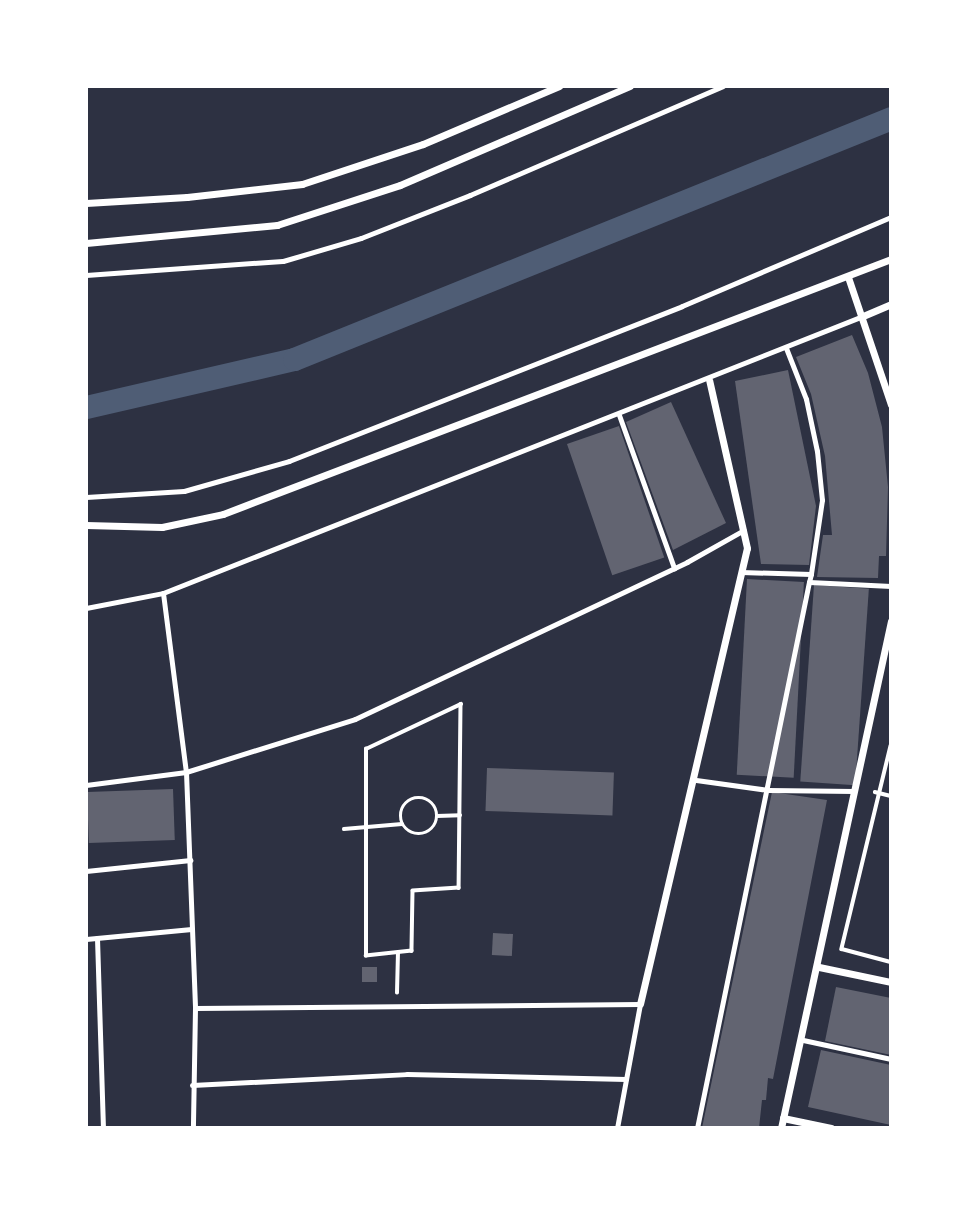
<!DOCTYPE html>
<html>
<head>
<meta charset="utf-8">
<style>
	body { margin:0 }
	#map { position:relative; width:977px; height:1214px; overflow:hidden; background:#2d3142; font-family:"PT Sans",sans-serif }
	div>[style] { position:absolute }
	[style*='--x'] { left:calc(var(--x)*1px); top:calc(var(--y)*1px); width:calc(var(--w)*1px); rotate:calc(var(--a)*1deg) }
	.canal>* { height:23px; margin:-11.5px; padding:0 11.5px; transform-origin:11.5px; border-radius:11.5px; background:#4f5d75 }
	.building>* { inset:0; background:#626471; transform-origin:0 0 }
	.path>* { height:3.5px; margin:-1.75px; padding:0 1.75px; transform-origin:1.75px; border-radius:1.75px; background:#fff }
	.path>.ring { margin:-1.75px; padding:0; box-sizing:content-box; background:none; border:3.5px solid #fff; border-radius:50% }
	.service>* { height:5px; margin:-2.5px; padding:0 2.5px; transform-origin:2.5px; border-radius:2.5px; background:#fff }
	.minor>* { height:7px; margin:-3.5px; padding:0 3.5px; transform-origin:3.5px; border-radius:3.5px; background:#fff }
	span { translate:-50% -50%; white-space:nowrap; text-align:center; line-height:1.15; -webkit-text-stroke:7px #fff; paint-order:stroke }
	.frame { position:absolute; inset:0; border:88px solid #fff; pointer-events:none }
</style>
</head>
<body>
<div id="map">
	<div class="canal">
		<i style="--x:86;--y:407;--w:213;--a:-13"></i>
		<i style="--x:294;--y:359;--w:644;--a:-21.98"></i>
	</div>
	<div class="building">
		<i style="clip-path:polygon(852px 335px,868px 373px,882px 427px,888px 487px,886px 556px,879px 556px,878px 578px,817px 577px,823px 535px,832px 535px,825px 456px,811px 394px,796px 357px)"></i>
		<i style="clip-path:polygon(788px 370px,816px 506px,809px 565px,761px 564px,735px 381px)"></i>
		<i style="clip-path:polygon(671px 402px,726px 523px,673px 550px,626px 422px)"></i>
		<i style="left:619px;top:426px;width:139px;height:55px;rotate:71deg"></i>
		<i style="left:747px;top:579px;width:57px;height:196px;rotate:3deg"></i>
		<i style="left:814px;top:585px;width:55px;height:197px;rotate:4deg"></i>
		<i style="left:487px;top:768px;width:127px;height:43px;rotate:2deg"></i>
		<i style="left:173px;top:789px;width:51px;height:86px;rotate:88deg"></i>
		<i style="clip-path:polygon(772px 792px,827px 800px,773px 1079px,768px 1078px,766px 1100px,762px 1100px,759px 1128px,702px 1128px)"></i>
		<i style="left:493px;top:933px;width:20px;height:22px;rotate:3deg"></i>
		<i style="left:377px;top:967px;width:15px;height:15px;rotate:90deg"></i>
		<i style="clip-path:polygon(836px 987px,891px 998px,891px 1055px,825px 1041px)"></i>
		<i style="clip-path:polygon(821px 1050px,891px 1065px,891px 1125px,808px 1107px)"></i>
	</div>
	<div class="path">
		<i style="--x:461;--y:704;--w:184;--a:90.6"></i>
		<i style="--x:459;--y:888;--w:46;--a:176.3"></i>
		<i style="--x:413;--y:891;--w:60;--a:91"></i>
		<i style="--x:412;--y:951;--w:46;--a:173.8"></i>
		<i style="--x:366;--y:956;--w:207;--a:-90"></i>
		<i style="--x:366;--y:749;--w:105;--a:-25.3"></i>
		<i style="--x:891;--y:746;--w:209;--a:103.6"></i>
		<i style="--x:842;--y:949;--w:51;--a:14.9"></i>
		<i style="--x:875;--y:792;--w:16;--a:14"></i>
		<i class="ring" style="left:401px;top:798px;width:32.5px;height:32.5px"></i>
		<i style="--x:437;--y:816;--w:23;--a:-2"></i>
		<i style="--x:344;--y:829;--w:58;--a:-4.9"></i>
		<i style="--x:397;--y:993;--w:40;--a:-88.6"></i>
	</div>
	<div class="service">
		<i style="--x:86;--y:275;--w:197;--a:-4.1"></i>
		<i style="--x:283;--y:261;--w:81;--a:-16.4"></i>
		<i style="--x:361;--y:238;--w:117;--a:-21.5"></i>
		<i style="--x:470;--y:195;--w:275;--a:-23.3"></i>
		<i style="--x:786;--y:348;--w:55;--a:68.6"></i>
		<i style="--x:806;--y:399;--w:53;--a:78.1"></i>
		<i style="--x:817;--y:451;--w:49;--a:84.2"></i>
		<i style="--x:822;--y:500;--w:75;--a:98.5"></i>
		<i style="--x:619;--y:415;--w:163;--a:70.2"></i>
		<i style="--x:86;--y:497;--w:98;--a:-3.5"></i>
		<i style="--x:184;--y:491;--w:109;--a:-15.9"></i>
		<i style="--x:289;--y:461;--w:422;--a:-21.5"></i>
		<i style="--x:682;--y:306;--w:227;--a:-23.1"></i>
		<i style="--x:741;--y:572;--w:70;--a:1.6"></i>
		<i style="--x:811;--y:574;--w:8;--a:104"></i>
		<i style="--x:809;--y:582;--w:82;--a:2.8"></i>
		<i style="--x:163;--y:593;--w:180;--a:82.7"></i>
		<i style="--x:186;--y:772;--w:236;--a:87.8"></i>
		<i style="--x:195;--y:1008;--w:120;--a:91"></i>
		<i style="--x:86;--y:608;--w:78;--a:-11"></i>
		<i style="--x:163;--y:593;--w:753;--a:-21.59"></i>
		<i style="--x:696;--y:780;--w:73;--a:7.9"></i>
		<i style="--x:768;--y:790;--w:86;--a:0.7"></i>
		<i style="--x:86;--y:785;--w:101;--a:-7.4"></i>
		<i style="--x:186;--y:772;--w:177;--a:-17.4"></i>
		<i style="--x:355;--y:719;--w:367;--a:-25.3"></i>
		<i style="--x:687;--y:562;--w:65;--a:-29.3"></i>
		<i style="--x:86;--y:871;--w:105;--a:-6"></i>
		<i style="--x:97;--y:938;--w:190;--a:88.2"></i>
		<i style="--x:86;--y:939;--w:106;--a:-5.4"></i>
		<i style="--x:195;--y:1008;--w:445;--a:-0.5"></i>
		<i style="--x:640;--y:1004;--w:126;--a:100.5"></i>
		<i style="--x:803;--y:1040;--w:90;--a:12.2"></i>
		<i style="--x:192;--y:1085;--w:215;--a:-2.9"></i>
		<i style="--x:407;--y:1074;--w:219;--a:1.3"></i>
		<i style="--x:697;--y:1128;--w:557;--a:-78.41"></i>
	</div>
	<div class="minor">
		<i style="--x:86;--y:203;--w:101;--a:-3.4"></i>
		<i style="--x:187;--y:197;--w:116;--a:-6.4"></i>
		<i style="--x:302;--y:184;--w:127;--a:-18.3"></i>
		<i style="--x:423;--y:144;--w:148;--a:-23.1"></i>
		<i style="--x:86;--y:243;--w:192;--a:-5.4"></i>
		<i style="--x:277;--y:225;--w:129;--a:-18"></i>
		<i style="--x:400;--y:185;--w:250;--a:-23.3"></i>
		<i style="--x:848;--y:277;--w:135;--a:71.4"></i>
		<i style="--x:863;--y:316;--w:30;--a:-23"></i>
		<i style="--x:86;--y:525;--w:76;--a:1.5"></i>
		<i style="--x:162;--y:527;--w:62;--a:-12"></i>
		<i style="--x:223;--y:514;--w:715;--a:-20.89"></i>
		<i style="--x:819;--y:967;--w:74;--a:11.8"></i>
		<i style="--x:640;--y:1004;--w:468;--a:-76.8"></i>
		<i style="--x:747;--y:548;--w:172;--a:-102.7"></i>
		<i style="--x:783;--y:1118;--w:49;--a:11.8"></i>
		<i style="--x:781;--y:1128;--w:519;--a:-77.76"></i>
	</div>
	<div class="frame"></div>
</div>
</body>
</html>
